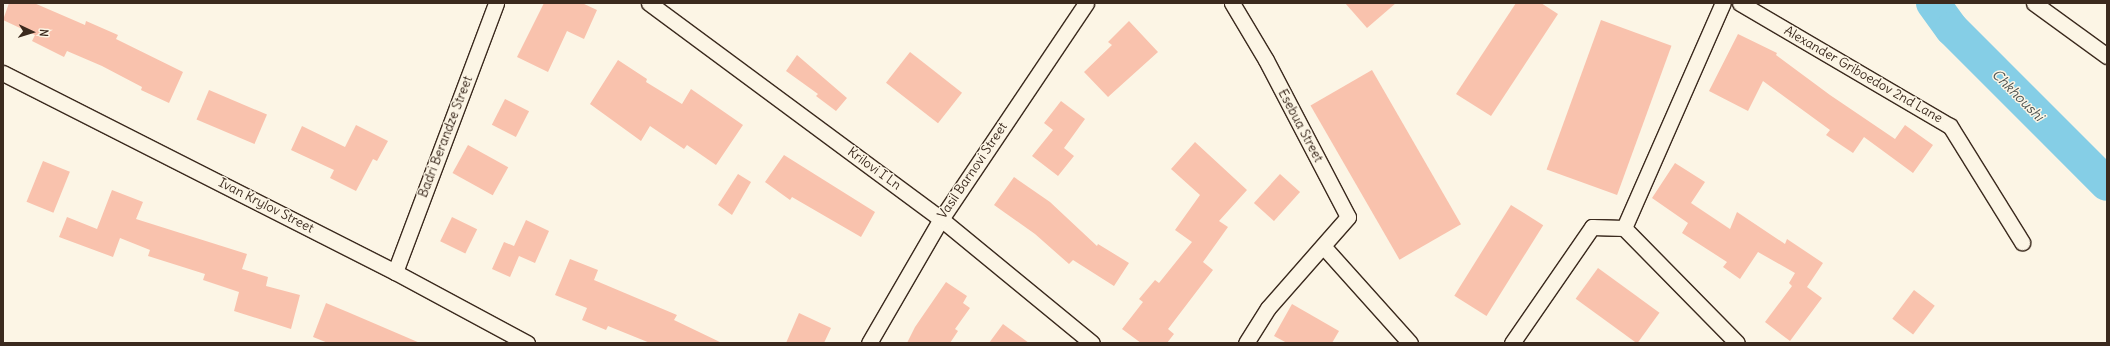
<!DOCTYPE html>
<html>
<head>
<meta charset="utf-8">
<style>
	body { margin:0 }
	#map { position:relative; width:2110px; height:346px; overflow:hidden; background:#fcf5e5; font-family:Delius,sans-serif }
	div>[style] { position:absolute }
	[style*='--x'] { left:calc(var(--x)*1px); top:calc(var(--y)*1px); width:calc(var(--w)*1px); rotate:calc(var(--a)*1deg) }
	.river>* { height:34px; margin:-17px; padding:0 17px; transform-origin:17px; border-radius:17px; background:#85cee6 }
	.building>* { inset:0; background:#f9c2ad; transform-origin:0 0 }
	.roads { filter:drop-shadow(1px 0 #3b2a1e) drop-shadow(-1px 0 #3b2a1e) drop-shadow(0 1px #3b2a1e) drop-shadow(0 -1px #3b2a1e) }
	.street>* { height:15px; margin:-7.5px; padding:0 7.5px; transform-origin:7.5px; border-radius:7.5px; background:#fcf5e5 }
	span { translate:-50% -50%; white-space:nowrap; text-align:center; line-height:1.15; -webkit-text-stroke:3px #fcf5e5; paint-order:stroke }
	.street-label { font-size:13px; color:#3b2a1e }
	.water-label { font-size:14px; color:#4e5350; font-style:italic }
	.frame { position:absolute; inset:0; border:4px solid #3b2a1e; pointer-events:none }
	.north { position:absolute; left:12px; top:12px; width:40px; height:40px; -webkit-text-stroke:3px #fcf5e5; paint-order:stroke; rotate:94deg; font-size:11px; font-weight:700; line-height:16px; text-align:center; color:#3b2a1e }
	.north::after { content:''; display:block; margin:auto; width:14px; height:18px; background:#3b2a1e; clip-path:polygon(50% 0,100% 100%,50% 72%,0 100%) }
</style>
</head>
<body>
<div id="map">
	<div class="river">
		<i style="--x:1933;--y:3;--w:32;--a:54"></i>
		<i style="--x:1952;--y:29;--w:219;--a:45"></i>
	</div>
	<div class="building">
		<i style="clip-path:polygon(9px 3px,34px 3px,85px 25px,86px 21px,118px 35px,116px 39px,183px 72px,169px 103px,141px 90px,142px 87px,102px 66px,67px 51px,64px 57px,32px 41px,35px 35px,3px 20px)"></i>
		<i style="clip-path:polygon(544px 3px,582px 3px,597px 10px,584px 39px,567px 31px,548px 72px,517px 57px)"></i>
		<i style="clip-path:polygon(1345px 3px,1396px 3px,1367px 28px)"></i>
		<i style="clip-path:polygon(1516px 3px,1541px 3px,1558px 14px,1491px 116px,1456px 94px)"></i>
		<i style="left:1601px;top:20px;width:75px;height:159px;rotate:20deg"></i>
		<i style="clip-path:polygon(1129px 21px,1158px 52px,1108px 97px,1084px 72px,1112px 45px,1108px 42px)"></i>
		<i style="clip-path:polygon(1738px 34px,1777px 53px,1776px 55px,1830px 95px,1895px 139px,1905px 125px,1933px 145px,1913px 173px,1864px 137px,1853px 153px,1826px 135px,1830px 130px,1763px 81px,1748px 111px,1709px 91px)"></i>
		<i style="left:910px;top:52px;width:66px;height:39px;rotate:38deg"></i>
		<i style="clip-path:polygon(797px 55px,847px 98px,836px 111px,816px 96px,818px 94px,786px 71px)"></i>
		<i style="clip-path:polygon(618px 60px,647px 79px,646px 82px,682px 104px,691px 89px,743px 125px,716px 165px,687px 145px,684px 149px,650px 126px,641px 141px,590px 104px)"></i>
		<i style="left:1372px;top:70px;width:178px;height:71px;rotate:60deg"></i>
		<i style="left:209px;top:90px;width:63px;height:32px;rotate:23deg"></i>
		<i style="left:505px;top:99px;width:27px;height:29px;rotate:27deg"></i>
		<i style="clip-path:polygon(1061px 101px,1085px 119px,1064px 148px,1074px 156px,1058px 176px,1032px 156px,1053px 130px,1044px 123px)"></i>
		<i style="clip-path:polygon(356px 125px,388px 141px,377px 161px,373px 159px,356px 191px,330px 178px,334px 170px,291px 150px,302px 126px,345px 147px)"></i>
		<i style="clip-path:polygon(1195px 142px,1247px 190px,1219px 221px,1228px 227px,1203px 262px,1213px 270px,1168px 329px,1174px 334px,1167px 343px,1141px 343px,1122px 329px,1143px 302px,1139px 299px,1155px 280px,1159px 283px,1192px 242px,1175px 230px,1200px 195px,1171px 169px)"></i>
		<i style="left:468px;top:145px;width:46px;height:32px;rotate:29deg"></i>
		<i style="clip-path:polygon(784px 155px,875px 212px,861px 237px,792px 197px,790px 200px,765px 182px)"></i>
		<i style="left:43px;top:161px;width:29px;height:44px;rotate:22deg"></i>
		<i style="clip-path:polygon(1675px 163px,1705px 182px,1691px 203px,1730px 229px,1737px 212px,1785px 244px,1787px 239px,1823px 263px,1807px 287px,1822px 298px,1790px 341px,1765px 322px,1792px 286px,1789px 283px,1795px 273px,1758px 252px,1740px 279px,1723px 267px,1727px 262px,1682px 233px,1688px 223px,1652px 198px)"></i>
		<i style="clip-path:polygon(738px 174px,751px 182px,732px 215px,718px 205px)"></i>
		<i style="left:1280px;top:174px;width:27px;height:39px;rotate:42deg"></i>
		<i style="clip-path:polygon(1014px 177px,1050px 202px,1097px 246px,1098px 244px,1129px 263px,1114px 286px,1073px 260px,1069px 264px,1035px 234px,994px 205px)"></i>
		<i style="clip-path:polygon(112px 190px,143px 202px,136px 219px,247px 254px,242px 269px,268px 277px,266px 286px,300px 295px,291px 329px,234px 311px,239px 292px,203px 280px,205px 274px,148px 256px,150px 250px,120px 238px,113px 257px,59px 237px,67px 217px,97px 229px)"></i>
		<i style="left:1511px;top:205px;width:38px;height:107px;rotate:32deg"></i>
		<i style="left:452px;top:217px;width:28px;height:27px;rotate:26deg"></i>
		<i style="clip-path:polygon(526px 220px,549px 231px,535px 263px,519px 256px,510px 277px,492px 269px,504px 242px,514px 246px)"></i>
		<i style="clip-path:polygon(570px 259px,598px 270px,594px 280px,677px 315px,674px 320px,722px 343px,650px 343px,608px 326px,606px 330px,582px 320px,587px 308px,555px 295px)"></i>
		<i style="left:1598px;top:268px;width:76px;height:38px;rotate:36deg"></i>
		<i style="clip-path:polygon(946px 282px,967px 296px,963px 303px,970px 308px,955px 329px,958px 331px,950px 343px,907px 343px,915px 327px)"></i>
		<i style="left:1914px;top:290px;width:26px;height:36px;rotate:37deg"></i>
		<i style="clip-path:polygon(326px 303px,350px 313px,420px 343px,328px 343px,313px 337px)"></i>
		<i style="clip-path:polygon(1292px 304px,1339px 331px,1332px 343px,1287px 343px,1274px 336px)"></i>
		<i style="clip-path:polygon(799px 313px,831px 328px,824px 343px,786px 343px)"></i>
		<i style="clip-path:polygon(1003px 324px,1029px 343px,989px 343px)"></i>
	</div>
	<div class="roads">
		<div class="street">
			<i style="--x:649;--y:3;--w:363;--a:36.5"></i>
			<i style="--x:941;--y:219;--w:195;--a:39.4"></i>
			<i style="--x:1232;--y:3;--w:66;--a:59.2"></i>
			<i style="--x:1266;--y:60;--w:177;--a:62.4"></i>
			<i style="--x:1348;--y:217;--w:121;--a:131.3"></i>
			<i style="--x:1268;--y:308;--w:41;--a:122.2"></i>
			<i style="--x:1740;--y:3;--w:243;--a:30.4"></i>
			<i style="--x:1950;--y:126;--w:137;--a:58.2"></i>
			<i style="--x:2034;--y:3;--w:90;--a:36"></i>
			<i style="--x:3;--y:73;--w:440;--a:26.9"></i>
			<i style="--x:395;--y:272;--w:150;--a:28.3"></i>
			<i style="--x:1624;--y:228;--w:246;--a:-66.3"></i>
			<i style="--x:1624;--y:228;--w:161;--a:45.5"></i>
			<i style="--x:1323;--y:246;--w:130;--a:48.1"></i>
			<i style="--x:395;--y:272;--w:287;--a:-69.4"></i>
			<i style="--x:869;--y:343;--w:143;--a:-59.9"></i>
			<i style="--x:941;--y:219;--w:260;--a:-56.1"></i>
			<i style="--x:1512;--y:343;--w:141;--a:-55.4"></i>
			<i style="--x:1592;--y:227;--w:32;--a:2"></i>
		</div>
	</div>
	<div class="street-label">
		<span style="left:1863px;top:75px;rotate:30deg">Alexander Griboedov 2nd Lane</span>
		<span style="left:1300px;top:126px;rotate:62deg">Esebua Street</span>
		<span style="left:446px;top:137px;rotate:-69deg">Badri Berandze Street</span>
		<span style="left:874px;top:169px;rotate:36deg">Krilovi I Ln</span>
		<span style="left:973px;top:171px;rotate:-56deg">Vasil Barnovi Street</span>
		<span style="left:266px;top:206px;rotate:27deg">Ivan Krylov Street</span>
	</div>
	<div class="water-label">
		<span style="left:2018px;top:95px;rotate:45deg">Chkhoushi</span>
	</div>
	<div class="frame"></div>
	<div class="north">N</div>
</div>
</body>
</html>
